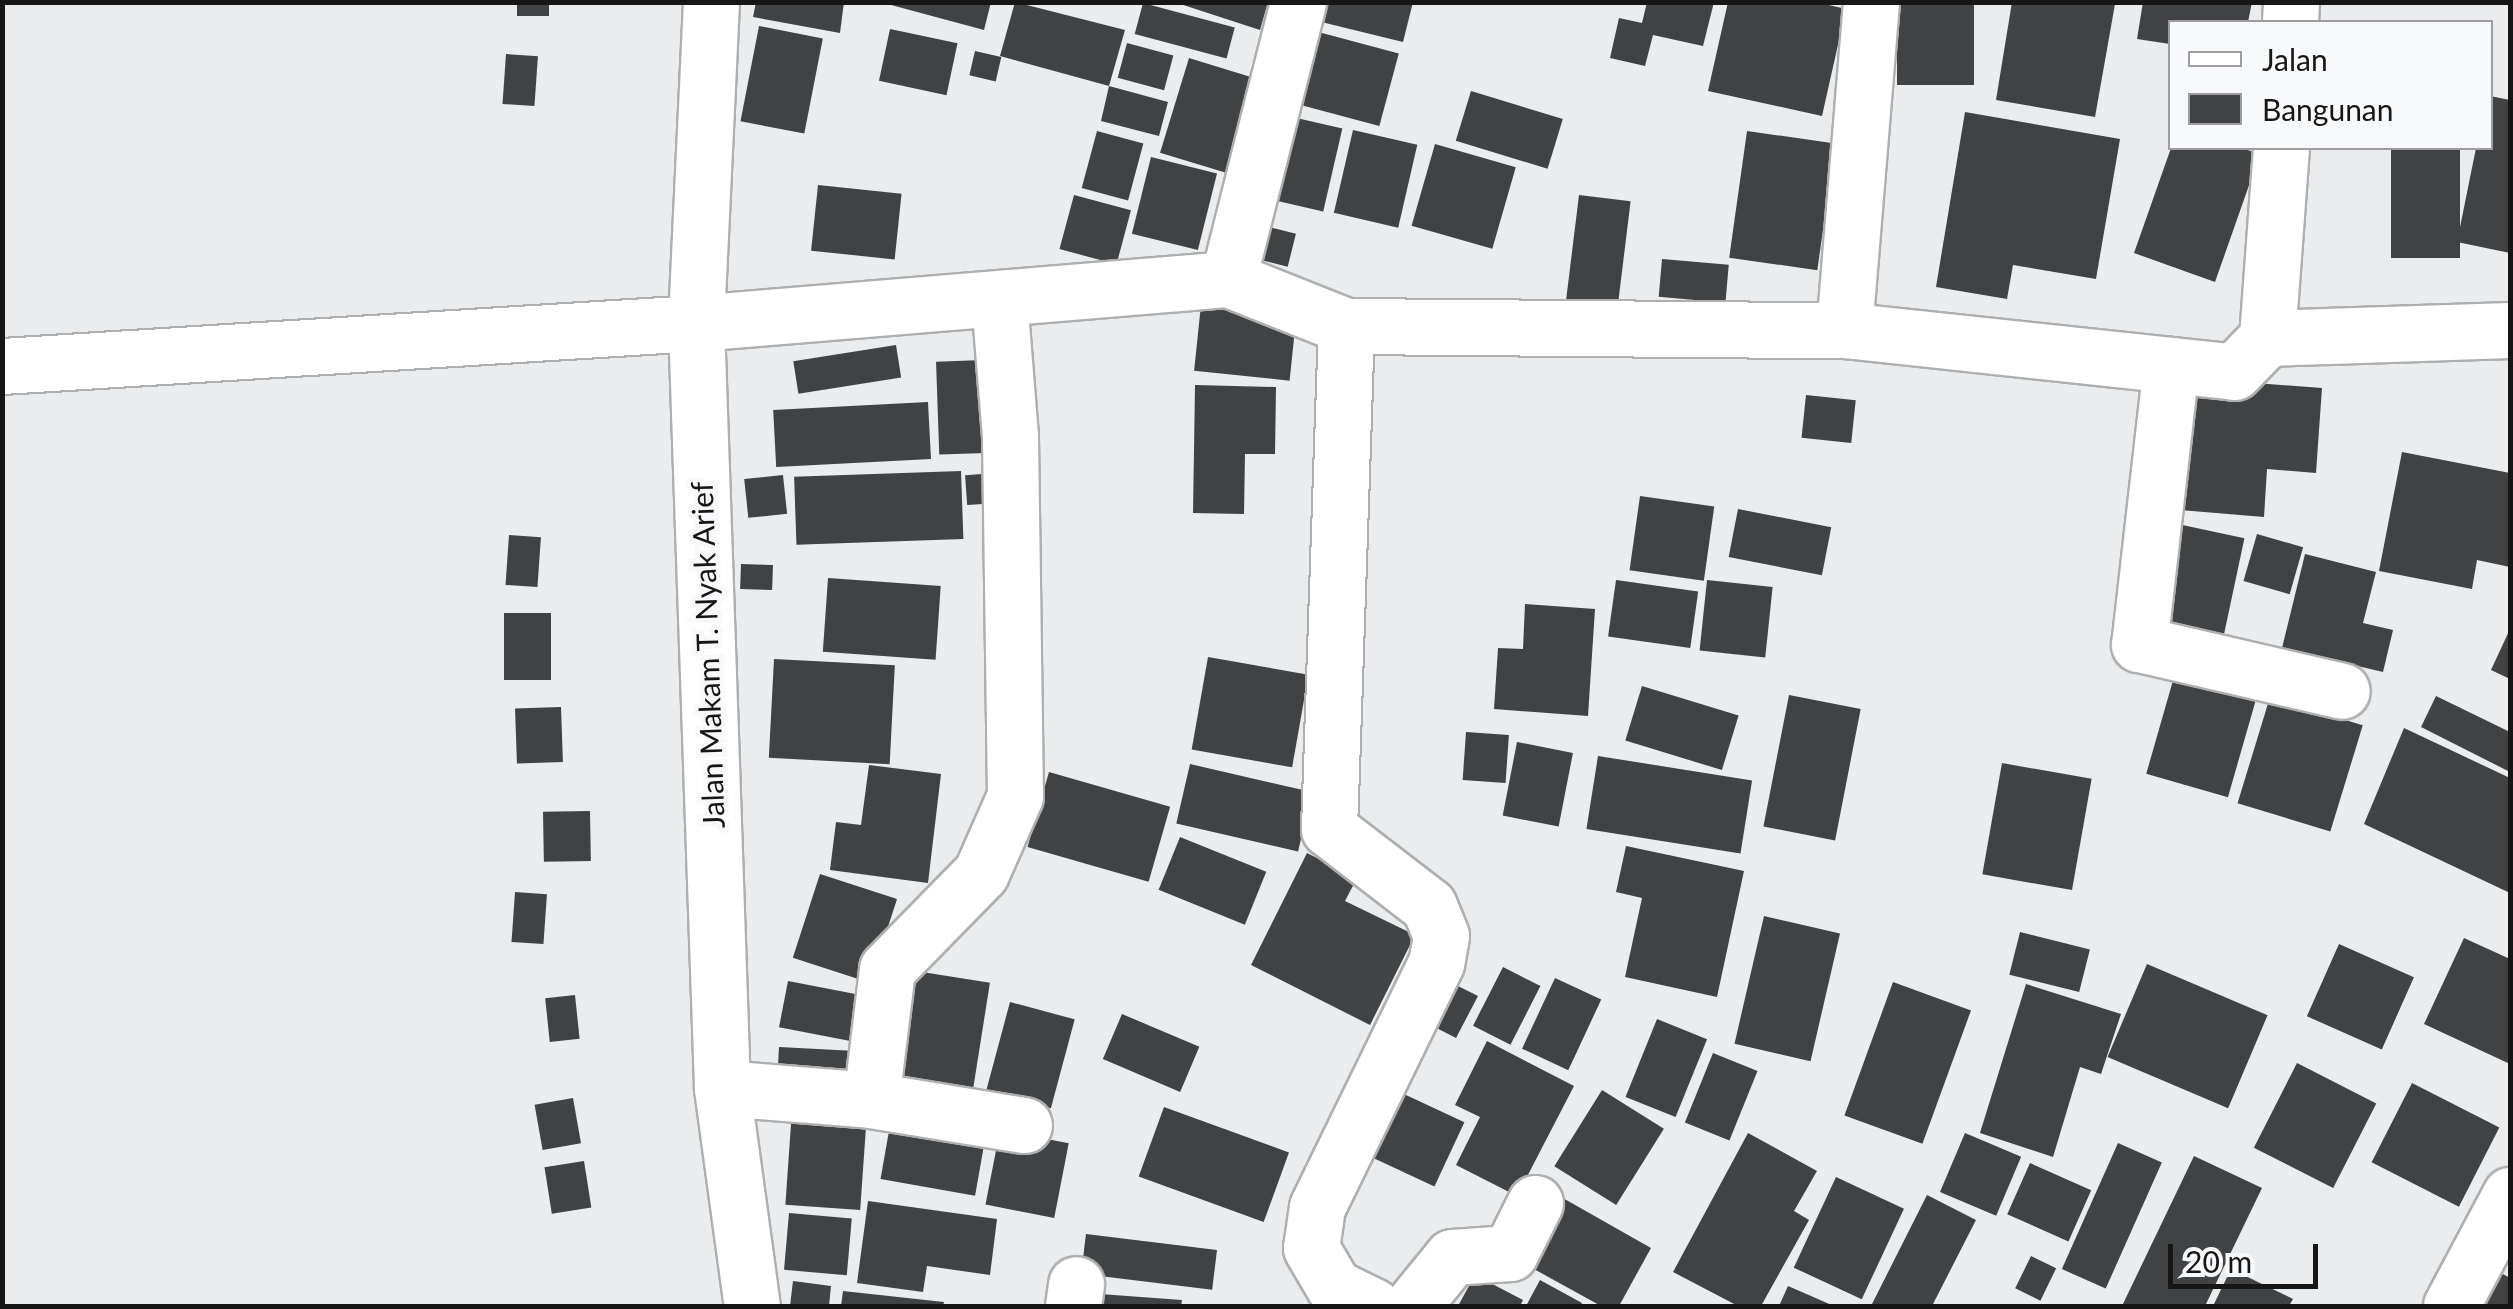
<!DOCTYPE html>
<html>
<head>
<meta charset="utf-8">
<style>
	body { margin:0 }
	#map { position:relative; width:2513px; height:1309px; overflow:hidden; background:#eaeced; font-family:Lato,sans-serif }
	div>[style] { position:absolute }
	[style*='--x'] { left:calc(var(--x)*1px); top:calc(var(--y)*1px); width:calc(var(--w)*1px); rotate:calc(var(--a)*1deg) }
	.building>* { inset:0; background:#414243; transform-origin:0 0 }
	.roads { filter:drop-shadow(2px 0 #adafb0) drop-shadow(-2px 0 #adafb0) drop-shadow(0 2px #adafb0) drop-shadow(0 -2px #adafb0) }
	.minor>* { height:55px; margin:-27.5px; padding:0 27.5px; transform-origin:27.5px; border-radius:27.5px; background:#fff }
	span { translate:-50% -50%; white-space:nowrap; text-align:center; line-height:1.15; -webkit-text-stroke:10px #f8f9fb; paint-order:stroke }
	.street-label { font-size:30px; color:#161617 }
	.frame { position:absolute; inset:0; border:5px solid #161617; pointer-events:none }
	.legend { position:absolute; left:2168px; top:20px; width:325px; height:130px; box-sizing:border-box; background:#f8f9fb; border:2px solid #9e9ea0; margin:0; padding:12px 18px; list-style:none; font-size:30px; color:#161617 }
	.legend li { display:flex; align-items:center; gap:20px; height:50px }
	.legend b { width:50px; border:2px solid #9e9ea0 }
	.scale { position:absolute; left:2168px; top:1244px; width:150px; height:45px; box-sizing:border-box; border:5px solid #161617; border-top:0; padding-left:12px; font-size:30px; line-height:35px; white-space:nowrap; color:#161617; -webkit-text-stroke:8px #f8f9fb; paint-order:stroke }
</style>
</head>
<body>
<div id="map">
	<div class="building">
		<i style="left:517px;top:2px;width:32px;height:14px"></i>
		<i style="clip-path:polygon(756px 2px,844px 2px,840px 33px,753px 17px)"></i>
		<i style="clip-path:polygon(880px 2px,991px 2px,984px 30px)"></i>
		<i style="clip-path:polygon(1015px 2px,1125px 30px,1109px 86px,1168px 102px,1159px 136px,1101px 121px,1109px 86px,1000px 56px)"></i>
		<i style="clip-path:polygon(1174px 2px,1268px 2px,1260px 30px)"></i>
		<i style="clip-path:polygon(1309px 2px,1413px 2px,1403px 42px,1305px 18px)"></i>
		<i style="clip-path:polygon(1647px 2px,1714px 2px,1703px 46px,1653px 35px,1645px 66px,1610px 58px,1619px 18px,1642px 23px)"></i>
		<i style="clip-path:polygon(1728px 2px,1816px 2px,1846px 9px,1822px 116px,1708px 91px)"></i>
		<i style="left:1897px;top:2px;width:77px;height:83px"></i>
		<i style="clip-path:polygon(2012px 2px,2115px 4px,2095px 117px,1996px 100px)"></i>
		<i style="clip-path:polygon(2143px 2px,2252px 2px,2248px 22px,2170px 22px,2170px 44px,2137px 39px)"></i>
		<i style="left:1143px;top:3px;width:95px;height:32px;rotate:15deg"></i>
		<i style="left:759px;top:26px;width:65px;height:97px;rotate:11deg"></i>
		<i style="left:890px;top:29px;width:69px;height:53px;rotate:12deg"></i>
		<i style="left:1307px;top:29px;width:95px;height:75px;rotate:15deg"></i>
		<i style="left:1127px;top:43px;width:48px;height:36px;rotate:15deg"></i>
		<i style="left:975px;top:51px;width:27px;height:25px;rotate:13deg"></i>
		<i style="left:506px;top:54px;width:32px;height:50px;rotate:4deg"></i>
		<i style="left:1189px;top:58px;width:68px;height:99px;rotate:17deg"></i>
		<i style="left:1471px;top:91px;width:96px;height:52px;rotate:17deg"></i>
		<i style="clip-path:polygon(2490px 96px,2510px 100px,2510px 253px,2457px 242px,2476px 148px,2490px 148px)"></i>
		<i style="clip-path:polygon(1965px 112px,2120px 139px,2096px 279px,2013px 265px,2007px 299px,1936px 287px)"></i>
		<i style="left:1279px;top:114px;width:65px;height:85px;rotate:13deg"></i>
		<i style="left:1353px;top:130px;width:66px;height:85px;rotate:13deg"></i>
		<i style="left:1097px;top:131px;width:48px;height:59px;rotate:15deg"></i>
		<i style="left:1747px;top:131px;width:89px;height:128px;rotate:8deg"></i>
		<i style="left:1435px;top:144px;width:84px;height:85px;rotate:16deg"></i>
		<i style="clip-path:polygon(2171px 148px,2241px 148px,2260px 154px,2215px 282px,2134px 253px)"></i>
		<i style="left:2391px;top:148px;width:69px;height:110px"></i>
		<i style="left:1151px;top:157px;width:68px;height:79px;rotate:14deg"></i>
		<i style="left:818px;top:185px;width:84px;height:66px;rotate:6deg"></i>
		<i style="left:1074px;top:195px;width:59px;height:56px;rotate:15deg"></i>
		<i style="left:1579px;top:195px;width:52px;height:110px;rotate:7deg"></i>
		<i style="left:1261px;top:225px;width:36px;height:34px;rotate:14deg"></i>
		<i style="left:1662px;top:259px;width:67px;height:38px;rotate:5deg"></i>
		<i style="left:1201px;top:305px;width:96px;height:66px;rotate:6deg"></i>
		<i style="left:896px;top:345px;width:33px;height:104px;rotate:81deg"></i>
		<i style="left:983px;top:360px;width:93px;height:47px;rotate:88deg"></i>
		<i style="clip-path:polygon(2189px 378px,2322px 388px,2316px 473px,2267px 469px,2264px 517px,2180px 510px)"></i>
		<i style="clip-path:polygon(1195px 385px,1276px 387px,1275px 454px,1245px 454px,1244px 514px,1193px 513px)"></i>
		<i style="left:1806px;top:395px;width:50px;height:43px;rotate:6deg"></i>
		<i style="left:928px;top:402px;width:57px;height:155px;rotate:87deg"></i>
		<i style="clip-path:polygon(2402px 452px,2510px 473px,2510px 567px,2477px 560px,2472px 589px,2379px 571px)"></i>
		<i style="left:961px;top:471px;width:68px;height:167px;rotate:88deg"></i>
		<i style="left:996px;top:473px;width:30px;height:31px;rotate:86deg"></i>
		<i style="left:783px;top:475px;width:39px;height:39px;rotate:84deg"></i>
		<i style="left:1640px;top:496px;width:75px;height:75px;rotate:8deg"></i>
		<i style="left:1738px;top:509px;width:95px;height:49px;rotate:11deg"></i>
		<i style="left:2173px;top:523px;width:73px;height:103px;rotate:12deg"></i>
		<i style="left:2257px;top:534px;width:48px;height:49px;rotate:16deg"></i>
		<i style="left:509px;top:535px;width:32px;height:50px;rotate:4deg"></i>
		<i style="clip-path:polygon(2305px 554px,2376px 572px,2363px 623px,2393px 630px,2383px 672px,2282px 648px)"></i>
		<i style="left:741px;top:564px;width:32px;height:25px;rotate:2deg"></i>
		<i style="left:828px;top:578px;width:113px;height:74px;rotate:4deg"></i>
		<i style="left:1616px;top:580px;width:83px;height:57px;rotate:8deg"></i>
		<i style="left:1707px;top:580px;width:66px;height:71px;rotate:6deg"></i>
		<i style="clip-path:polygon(1525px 604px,1595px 609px,1588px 716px,1494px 709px,1498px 648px,1523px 649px)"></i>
		<i style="left:504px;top:613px;width:47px;height:67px"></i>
		<i style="clip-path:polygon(2510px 629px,2510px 679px,2491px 670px)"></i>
		<i style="left:1208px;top:657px;width:102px;height:94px;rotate:10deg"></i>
		<i style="left:774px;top:659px;width:121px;height:99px;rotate:3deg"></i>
		<i style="left:2176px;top:670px;width:85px;height:108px;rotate:16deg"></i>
		<i style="left:1642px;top:686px;width:101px;height:57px;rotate:17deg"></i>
		<i style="left:1789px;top:695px;width:73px;height:134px;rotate:11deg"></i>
		<i style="clip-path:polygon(2436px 696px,2510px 732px,2510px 772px,2421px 727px)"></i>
		<i style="left:2270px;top:697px;width:97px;height:111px;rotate:17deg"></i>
		<i style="left:561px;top:707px;width:55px;height:46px;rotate:88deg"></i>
		<i style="clip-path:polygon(2404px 728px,2510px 778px,2510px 893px,2364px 824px)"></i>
		<i style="left:1466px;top:732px;width:43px;height:48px;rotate:4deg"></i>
		<i style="left:1517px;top:742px;width:57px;height:75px;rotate:11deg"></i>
		<i style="left:1598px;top:756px;width:156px;height:74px;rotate:9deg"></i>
		<i style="left:2002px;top:763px;width:91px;height:113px;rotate:10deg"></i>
		<i style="left:1190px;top:764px;width:125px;height:61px;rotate:13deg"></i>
		<i style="clip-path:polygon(869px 765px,941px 774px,928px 883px,830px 870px,836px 822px,861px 825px)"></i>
		<i style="left:1049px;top:772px;width:126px;height:78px;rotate:16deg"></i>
		<i style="left:590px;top:811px;width:50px;height:47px;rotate:89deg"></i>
		<i style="left:1180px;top:837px;width:93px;height:57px;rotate:22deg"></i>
		<i style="clip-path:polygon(1626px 846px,1744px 871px,1717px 997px,1625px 977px,1642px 898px,1616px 892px)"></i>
		<i style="clip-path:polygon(1307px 853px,1357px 878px,1345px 901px,1415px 935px,1370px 1025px,1251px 965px)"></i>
		<i style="left:820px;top:874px;width:81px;height:88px;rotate:18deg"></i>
		<i style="left:515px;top:892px;width:32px;height:50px;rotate:4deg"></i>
		<i style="left:1764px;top:916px;width:78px;height:131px;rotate:13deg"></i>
		<i style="left:2020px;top:932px;width:72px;height:44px;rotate:14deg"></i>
		<i style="clip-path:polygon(2464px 938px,2510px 959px,2510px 1064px,2424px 1024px)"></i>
		<i style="left:2339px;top:944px;width:82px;height:79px;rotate:24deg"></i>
		<i style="left:2147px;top:964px;width:131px;height:101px;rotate:23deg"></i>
		<i style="left:1503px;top:967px;width:42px;height:66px;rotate:27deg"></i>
		<i style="left:903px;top:969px;width:88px;height:123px;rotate:9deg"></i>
		<i style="left:1555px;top:978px;width:51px;height:78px;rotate:25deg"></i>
		<i style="left:788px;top:981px;width:74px;height:47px;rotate:11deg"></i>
		<i style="left:1893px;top:982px;width:83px;height:142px;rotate:20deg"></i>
		<i style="clip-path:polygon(2026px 984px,2121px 1014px,2101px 1074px,2080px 1067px,2053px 1157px,1980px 1133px)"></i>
		<i style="clip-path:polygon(1458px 986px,1478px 996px,1456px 1038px,1423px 1021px,1435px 997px,1449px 1005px)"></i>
		<i style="left:575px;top:995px;width:44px;height:30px;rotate:84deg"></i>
		<i style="left:1010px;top:1002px;width:67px;height:92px;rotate:15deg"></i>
		<i style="left:1122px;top:1014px;width:84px;height:49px;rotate:23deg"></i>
		<i style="left:1657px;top:1019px;width:54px;height:84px;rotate:22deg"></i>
		<i style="clip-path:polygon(1487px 1041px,1574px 1086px,1517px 1196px,1456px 1165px,1480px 1117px,1455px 1105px)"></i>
		<i style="left:779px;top:1047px;width:77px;height:33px;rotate:3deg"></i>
		<i style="left:1713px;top:1053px;width:48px;height:75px;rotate:22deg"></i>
		<i style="left:2297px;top:1063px;width:89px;height:95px;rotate:27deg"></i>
		<i style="left:2412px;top:1083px;width:98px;height:89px;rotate:27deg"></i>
		<i style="left:1391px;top:1088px;width:81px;height:71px;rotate:25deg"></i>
		<i style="left:1602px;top:1090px;width:73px;height:90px;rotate:32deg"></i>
		<i style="left:573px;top:1098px;width:46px;height:39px;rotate:80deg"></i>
		<i style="left:1164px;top:1107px;width:133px;height:74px;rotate:20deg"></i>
		<i style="left:792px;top:1110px;width:75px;height:95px;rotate:4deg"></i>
		<i style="left:892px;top:1114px;width:96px;height:66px;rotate:10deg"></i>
		<i style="left:1000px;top:1130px;width:70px;height:76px;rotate:11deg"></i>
		<i style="clip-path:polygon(1748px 1133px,1817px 1171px,1794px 1211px,1809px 1220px,1761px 1306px,1738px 1306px,1673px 1272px)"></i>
		<i style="left:1965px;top:1133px;width:61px;height:64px;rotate:23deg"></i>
		<i style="left:2118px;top:1143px;width:48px;height:138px;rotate:24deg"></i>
		<i style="clip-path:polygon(2194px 1156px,2262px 1188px,2205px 1306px,2122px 1306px)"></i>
		<i style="left:584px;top:1161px;width:47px;height:40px;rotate:81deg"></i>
		<i style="left:2030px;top:1163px;width:67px;height:56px;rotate:24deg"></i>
		<i style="left:1836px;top:1177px;width:75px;height:100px;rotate:25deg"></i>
		<i style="clip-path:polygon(1927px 1195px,1976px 1220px,1932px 1306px,1871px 1306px)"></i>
		<i style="clip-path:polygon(1561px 1197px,1651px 1248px,1619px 1306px,1601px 1306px,1523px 1263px)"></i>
		<i style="clip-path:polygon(868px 1201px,997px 1219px,990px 1275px,927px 1266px,923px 1292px,857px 1283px)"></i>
		<i style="left:789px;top:1213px;width:63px;height:57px;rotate:5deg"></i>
		<i style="left:1086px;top:1234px;width:132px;height:40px;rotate:7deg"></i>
		<i style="left:2031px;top:1256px;width:28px;height:36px;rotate:26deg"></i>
		<i style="clip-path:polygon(2231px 1269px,2293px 1299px,2289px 1306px,2213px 1306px)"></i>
		<i style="clip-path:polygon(2494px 1269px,2510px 1278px,2510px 1306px,2473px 1306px)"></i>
		<i style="clip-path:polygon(1475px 1275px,1523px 1300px,1520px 1306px,1458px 1306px)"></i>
		<i style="clip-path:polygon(1540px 1280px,1582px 1303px,1580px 1306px,1526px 1306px)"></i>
		<i style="clip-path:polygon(793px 1281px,831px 1286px,829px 1306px,790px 1306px)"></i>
		<i style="clip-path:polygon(1788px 1286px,1834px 1306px,1779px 1306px)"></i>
		<i style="clip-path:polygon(843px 1291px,944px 1302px,943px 1306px,841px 1306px)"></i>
		<i style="clip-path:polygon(1100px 1294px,1182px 1300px,1181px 1306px,1099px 1306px)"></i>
	</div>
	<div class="roads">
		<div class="minor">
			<i style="--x:711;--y:2;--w:321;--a:92.7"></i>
			<i style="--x:696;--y:323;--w:765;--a:88.05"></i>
			<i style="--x:722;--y:1088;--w:220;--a:82.2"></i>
			<i style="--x:2290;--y:22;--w:20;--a:-87"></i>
			<i style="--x:1228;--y:279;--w:286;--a:-75.8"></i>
			<i style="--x:1346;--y:326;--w:503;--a:91.94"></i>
			<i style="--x:1329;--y:829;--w:126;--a:37.6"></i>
			<i style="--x:1429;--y:906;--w:32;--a:68"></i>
			<i style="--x:1441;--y:936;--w:27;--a:100"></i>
			<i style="--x:1436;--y:963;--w:271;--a:116"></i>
			<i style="--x:1317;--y:1207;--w:41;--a:98.3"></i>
			<i style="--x:1311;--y:1248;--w:45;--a:59.5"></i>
			<i style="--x:1334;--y:1287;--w:43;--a:26"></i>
			<i style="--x:1844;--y:330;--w:329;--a:-85.3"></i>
			<i style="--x:2267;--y:338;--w:191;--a:-85.8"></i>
			<i style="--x:2171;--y:365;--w:281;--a:96.5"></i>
			<i style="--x:2139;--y:644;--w:208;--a:13"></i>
			<i style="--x:2;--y:366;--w:695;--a:-3.55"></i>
			<i style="--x:696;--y:323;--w:534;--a:-4.73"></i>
			<i style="--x:1228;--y:279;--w:127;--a:21.7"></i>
			<i style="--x:1346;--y:326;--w:498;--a:0.5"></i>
			<i style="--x:1844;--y:330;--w:392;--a:6.1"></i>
			<i style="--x:2234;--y:372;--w:47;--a:-45.9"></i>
			<i style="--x:2267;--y:338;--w:243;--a:-1.9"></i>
			<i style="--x:722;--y:1088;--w:149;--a:4.6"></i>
			<i style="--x:871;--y:1100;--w:155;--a:9.3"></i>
			<i style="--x:871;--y:1100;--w:132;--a:-83"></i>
			<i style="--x:887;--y:969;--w:134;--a:-45.6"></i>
			<i style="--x:981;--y:873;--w:84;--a:-66.2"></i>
			<i style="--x:1015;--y:796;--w:360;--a:-90.8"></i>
			<i style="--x:1010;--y:436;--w:138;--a:-94.6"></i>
			<i style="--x:1073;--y:1306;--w:22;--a:-82"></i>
			<i style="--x:1412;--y:1306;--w:63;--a:-50.8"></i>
			<i style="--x:1452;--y:1257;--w:58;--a:-3.9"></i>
			<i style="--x:1510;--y:1253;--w:56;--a:-63.4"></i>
			<i style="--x:2451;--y:1306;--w:126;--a:-62"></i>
		</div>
	</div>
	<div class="street-label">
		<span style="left:707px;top:655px;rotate:-92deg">Jalan Makam T. Nyak Arief</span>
	</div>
	<div class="frame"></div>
	<ul class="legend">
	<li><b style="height:12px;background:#fff"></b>Jalan</li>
	<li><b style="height:28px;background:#414243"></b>Bangunan</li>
	</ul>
	<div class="scale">20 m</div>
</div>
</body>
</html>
